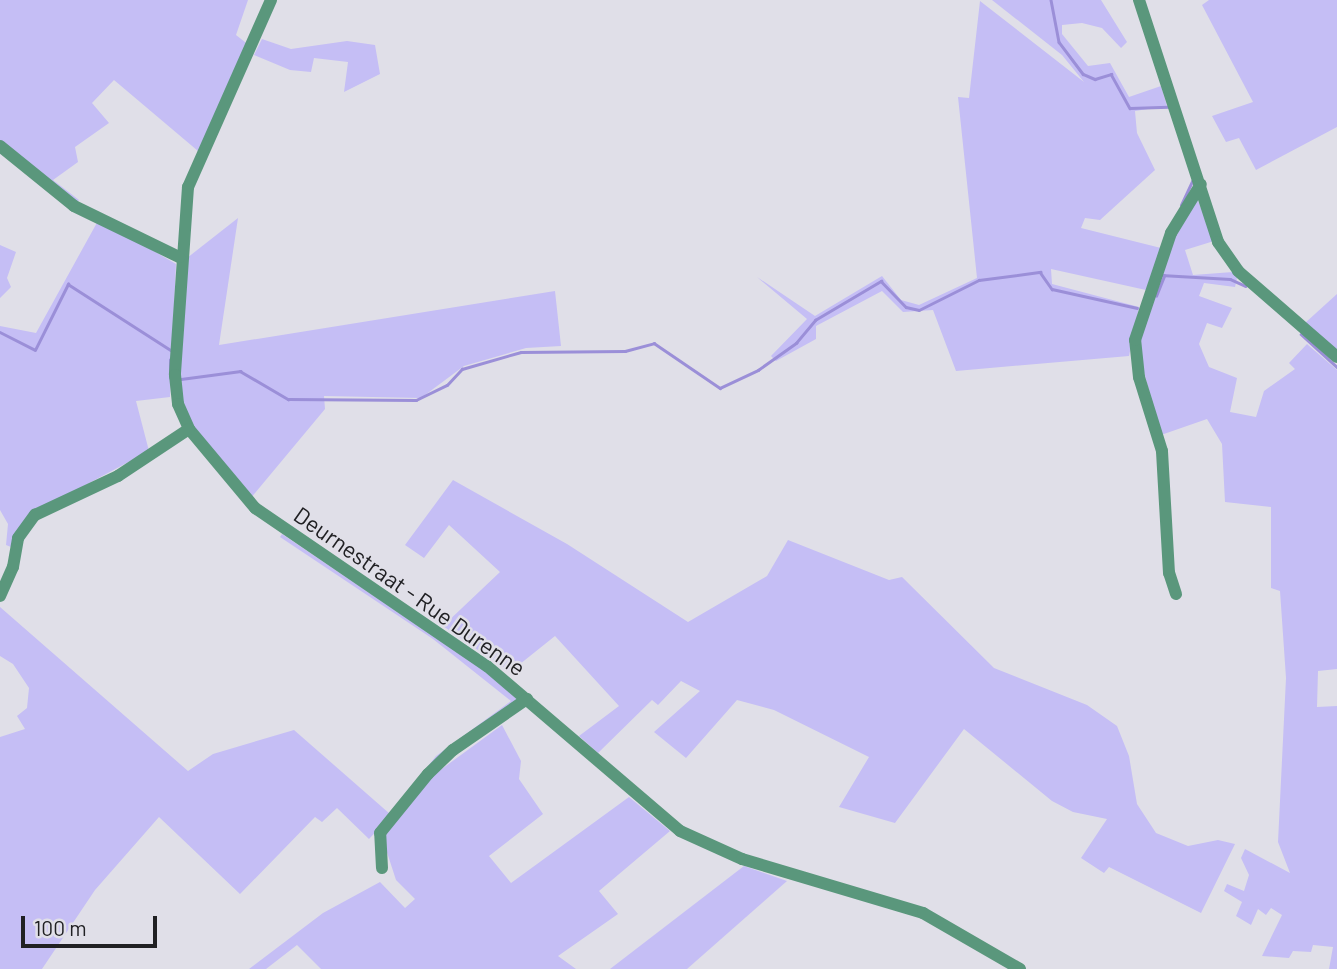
<!DOCTYPE html>
<html>
<head>
<meta charset="utf-8">
<style>
	body { margin:0 }
	#map { position:relative; width:1337px; height:969px; overflow:hidden; background:#e0dfe8; font-family:Barlow,sans-serif }
	div>[style] { position:absolute }
	[style*='--x'] { left:calc(var(--x)*1px); top:calc(var(--y)*1px); width:calc(var(--w)*1px); rotate:calc(var(--a)*1deg) }
	.green>* { inset:0; background:#c5bef5 }
	.stream>* { height:2.5px; margin:-1.25px; padding:0 1.25px; transform-origin:1.25px; border-radius:1.25px; background:#9b8fd8 }
	.minor>* { height:12px; margin:-6px; padding:0 6px; transform-origin:6px; border-radius:6px; background:#5a977c }
	span { translate:-50% -50%; white-space:nowrap; text-align:center; line-height:1.15; -webkit-text-stroke:5px #e0dfe8; paint-order:stroke }
	.street-label { font-size:23px; color:#202023 }
	.scale { position:absolute; left:21px; top:916px; width:136px; height:32px; box-sizing:border-box; border:4px solid #202023; border-top:0; padding-left:9px; font-size:21px; line-height:24px; white-space:nowrap; color:#202023; -webkit-text-stroke:5px #e0dfe8; paint-order:stroke }
</style>
</head>
<body>
<div id="map">
	<div class="green">
		<i style="clip-path:polygon(0 0,248px 0,236px 35px,250px 46px,198px 151px,114px 80px,92px 103px,109px 123px,75px 147px,78px 162px,53px 180px,79px 200px,75px 204px,0 143px)"></i>
		<i style="clip-path:polygon(992px 0,1101px 0,1127px 42px,1121px 48px,1102px 28px,1082px 23px,1062px 25px,1062px 34px,1088px 66px,1110px 63px,1129px 97px,1161px 86px,1167px 106px,1135px 111px,1137px 133px,1155px 170px,1100px 220px,1085px 218px,1081px 228px,1161px 248px,1146px 290px,1051px 269px,1052px 284px,1139px 307px,1129px 356px,956px 371px,933px 310px,903px 312px,882px 291px,816px 326px,816px 339px,776px 361px,771px 356px,807px 319px,757px 277px,815px 316px,882px 276px,901px 300px,919px 305px,977px 278px,958px 97px,969px 98px,980px 1px,1084px 82px,1062px 55px)"></i>
		<i style="clip-path:polygon(1209px 0,1337px 0,1337px 127px,1256px 170px,1239px 138px,1226px 142px,1212px 116px,1253px 102px,1202px 5px)"></i>
		<i style="clip-path:polygon(262px 39px,291px 49px,347px 41px,375px 45px,380px 74px,344px 92px,348px 62px,314px 58px,311px 72px,290px 70px,254px 55px)"></i>
		<i style="clip-path:polygon(1196px 196px,1214px 241px,1185px 250px,1193px 275px,1233px 272px,1237px 278px,1235px 287px,1204px 283px,1199px 296px,1232px 308px,1222px 328px,1207px 323px,1199px 344px,1209px 367px,1237px 378px,1230px 412px,1256px 417px,1264px 391px,1295px 369px,1289px 363px,1307px 344px,1337px 370px,1337px 669px,1318px 671px,1317px 707px,1337px 706px,1337px 969px,1329px 969px,1333px 947px,1313px 945px,1311px 952px,1293px 951px,1289px 958px,1262px 956px,1282px 915px,1271px 908px,1266px 915px,1258px 909px,1251px 925px,1236px 916px,1242px 902px,1224px 891px,1227px 884px,1244px 891px,1249px 875px,1241px 858px,1245px 849px,1290px 873px,1278px 842px,1286px 678px,1280px 591px,1271px 588px,1271px 507px,1225px 502px,1222px 444px,1207px 419px,1161px 435px,1136px 343px,1174px 239px)"></i>
		<i style="clip-path:polygon(238px 218px,219px 345px,555px 291px,561px 346px,526px 348px,464px 366px,421px 398px,324px 396px,325px 409px,250px 499px,195px 432px,178px 389px,187px 258px)"></i>
		<i style="clip-path:polygon(99px 219px,176px 264px,170px 397px,136px 401px,149px 451px,35px 512px,11px 547px,6px 545px,8px 524px,0 510px,0 326px,36px 333px)"></i>
		<i style="clip-path:polygon(0 245px,16px 252px,7px 278px,11px 287px,0 298px)"></i>
		<i style="clip-path:polygon(1337px 294px,1337px 351px,1305px 323px)"></i>
		<i style="clip-path:polygon(453px 480px,567px 544px,688px 622px,767px 576px,788px 540px,889px 580px,902px 577px,994px 668px,1087px 705px,1117px 726px,1129px 756px,1137px 804px,1156px 833px,1188px 846px,1218px 840px,1235px 844px,1201px 913px,1109px 867px,1104px 873px,1081px 858px,1107px 819px,1073px 812px,1052px 801px,964px 729px,895px 823px,839px 807px,869px 757px,774px 710px,737px 700px,686px 758px,654px 732px,700px 691px,681px 681px,658px 705px,652px 700px,598px 753px,579px 736px,619px 706px,555px 636px,510px 672px,443px 626px,500px 572px,449px 525px,424px 558px,405px 545px)"></i>
		<i style="clip-path:polygon(282px 534px,491px 675px,518px 700px,456px 746px,369px 839px,337px 808px,322px 822px,315px 817px,240px 894px,159px 817px,95px 890px,42px 969px,0 969px,0 737px,25px 729px,17px 716px,27px 708px,29px 688px,13px 664px,0 656px,0 607px,188px 771px,213px 754px,294px 730px,390px 814px,436px 756px,511px 701px,433px 639px,280px 537px)"></i>
		<i style="clip-path:polygon(502px 725px,521px 761px,519px 779px,543px 814px,489px 856px,511px 883px,629px 797px,670px 831px,599px 891px,618px 914px,558px 956px,576px 969px,321px 969px,297px 945px,266px 969px,249px 969px,323px 913px,380px 882px,405px 908px,415px 899px,396px 880px,382px 837px,428px 779px)"></i>
		<i style="clip-path:polygon(744px 866px,787px 881px,687px 969px,610px 969px)"></i>
	</div>
	<div class="stream">
		<i style="--x:1051;--y:0;--w:43;--a:79.2"></i>
		<i style="--x:1059;--y:42;--w:40;--a:53"></i>
		<i style="--x:1083;--y:74;--w:13;--a:23"></i>
		<i style="--x:1095;--y:79;--w:17;--a:-17"></i>
		<i style="--x:1111;--y:74;--w:39;--a:61"></i>
		<i style="--x:1130;--y:108;--w:38;--a:-2"></i>
		<i style="--x:1181;--y:205;--w:29;--a:-65"></i>
		<i style="--x:1161;--y:275;--w:69;--a:3.3"></i>
		<i style="--x:1230;--y:279;--w:17;--a:24"></i>
		<i style="--x:1156;--y:296;--w:22;--a:-68"></i>
		<i style="--x:0;--y:332;--w:39;--a:27"></i>
		<i style="--x:35;--y:350;--w:74;--a:-63.4"></i>
		<i style="--x:68;--y:284;--w:122;--a:32.7"></i>
		<i style="--x:1301;--y:334;--w:49;--a:42.5"></i>
		<i style="--x:170;--y:378;--w:18;--a:-90"></i>
		<i style="--x:181;--y:379;--w:60;--a:-7.7"></i>
		<i style="--x:240;--y:371;--w:56;--a:30.3"></i>
		<i style="--x:288;--y:399;--w:128;--a:0.4"></i>
		<i style="--x:416;--y:400;--w:34;--a:-26"></i>
		<i style="--x:447;--y:385;--w:22;--a:-47"></i>
		<i style="--x:462;--y:369;--w:61;--a:-16.1"></i>
		<i style="--x:521;--y:352;--w:104;--a:-0.6"></i>
		<i style="--x:625;--y:351;--w:30;--a:-15"></i>
		<i style="--x:654;--y:343;--w:80;--a:34.3"></i>
		<i style="--x:720;--y:388;--w:42;--a:-25.3"></i>
		<i style="--x:758;--y:370;--w:47;--a:-35.4"></i>
		<i style="--x:796;--y:343;--w:30;--a:-50"></i>
		<i style="--x:815;--y:320;--w:77;--a:-30.6"></i>
		<i style="--x:881;--y:281;--w:36;--a:46"></i>
		<i style="--x:906;--y:307;--w:13;--a:13"></i>
		<i style="--x:919;--y:310;--w:67;--a:-26.6"></i>
		<i style="--x:979;--y:280;--w:62;--a:-7.5"></i>
		<i style="--x:1040;--y:272;--w:21;--a:55"></i>
		<i style="--x:1052;--y:289;--w:87;--a:12.6"></i>
	</div>
	<div class="minor">
		<i style="--x:271;--y:0;--w:205;--a:113.9"></i>
		<i style="--x:188;--y:187;--w:188;--a:94"></i>
		<i style="--x:175;--y:375;--w:29;--a:84"></i>
		<i style="--x:178;--y:404;--w:27;--a:66"></i>
		<i style="--x:189;--y:429;--w:103;--a:50.1"></i>
		<i style="--x:255;--y:508;--w:281;--a:34.3"></i>
		<i style="--x:487;--y:666;--w:254;--a:40.5"></i>
		<i style="--x:680;--y:831;--w:68;--a:24.3"></i>
		<i style="--x:742;--y:859;--w:189;--a:16.6"></i>
		<i style="--x:923;--y:913;--w:112;--a:30"></i>
		<i style="--x:1139;--y:0;--w:255;--a:71.9"></i>
		<i style="--x:1218;--y:242;--w:35;--a:55"></i>
		<i style="--x:1238;--y:271;--w:131;--a:41"></i>
		<i style="--x:0;--y:146;--w:95;--a:39"></i>
		<i style="--x:74;--y:206;--w:117;--a:25.9"></i>
		<i style="--x:1176;--y:594;--w:22;--a:-108"></i>
		<i style="--x:1169;--y:573;--w:122;--a:-93.3"></i>
		<i style="--x:1162;--y:451;--w:77;--a:-107.3"></i>
		<i style="--x:1139;--y:377;--w:37;--a:-96"></i>
		<i style="--x:1135;--y:340;--w:113;--a:-71.4"></i>
		<i style="--x:1171;--y:233;--w:57;--a:-58.5"></i>
		<i style="--x:0;--y:596;--w:32;--a:-66"></i>
		<i style="--x:13;--y:567;--w:29;--a:-80"></i>
		<i style="--x:18;--y:538;--w:29;--a:-54"></i>
		<i style="--x:35;--y:515;--w:92;--a:-25.2"></i>
		<i style="--x:118;--y:476;--w:85;--a:-33.5"></i>
		<i style="--x:382;--y:868;--w:35;--a:-93"></i>
		<i style="--x:380;--y:833;--w:76;--a:-50.9"></i>
		<i style="--x:428;--y:774;--w:35;--a:-44"></i>
		<i style="--x:453;--y:750;--w:90;--a:-34.6"></i>
	</div>
	<div class="street-label">
		<span style="left:410px;top:591px;rotate:35deg">Deurnestraat - Rue Durenne</span>
	</div>
	<div class="scale">100 m</div>
</div>
</body>
</html>
